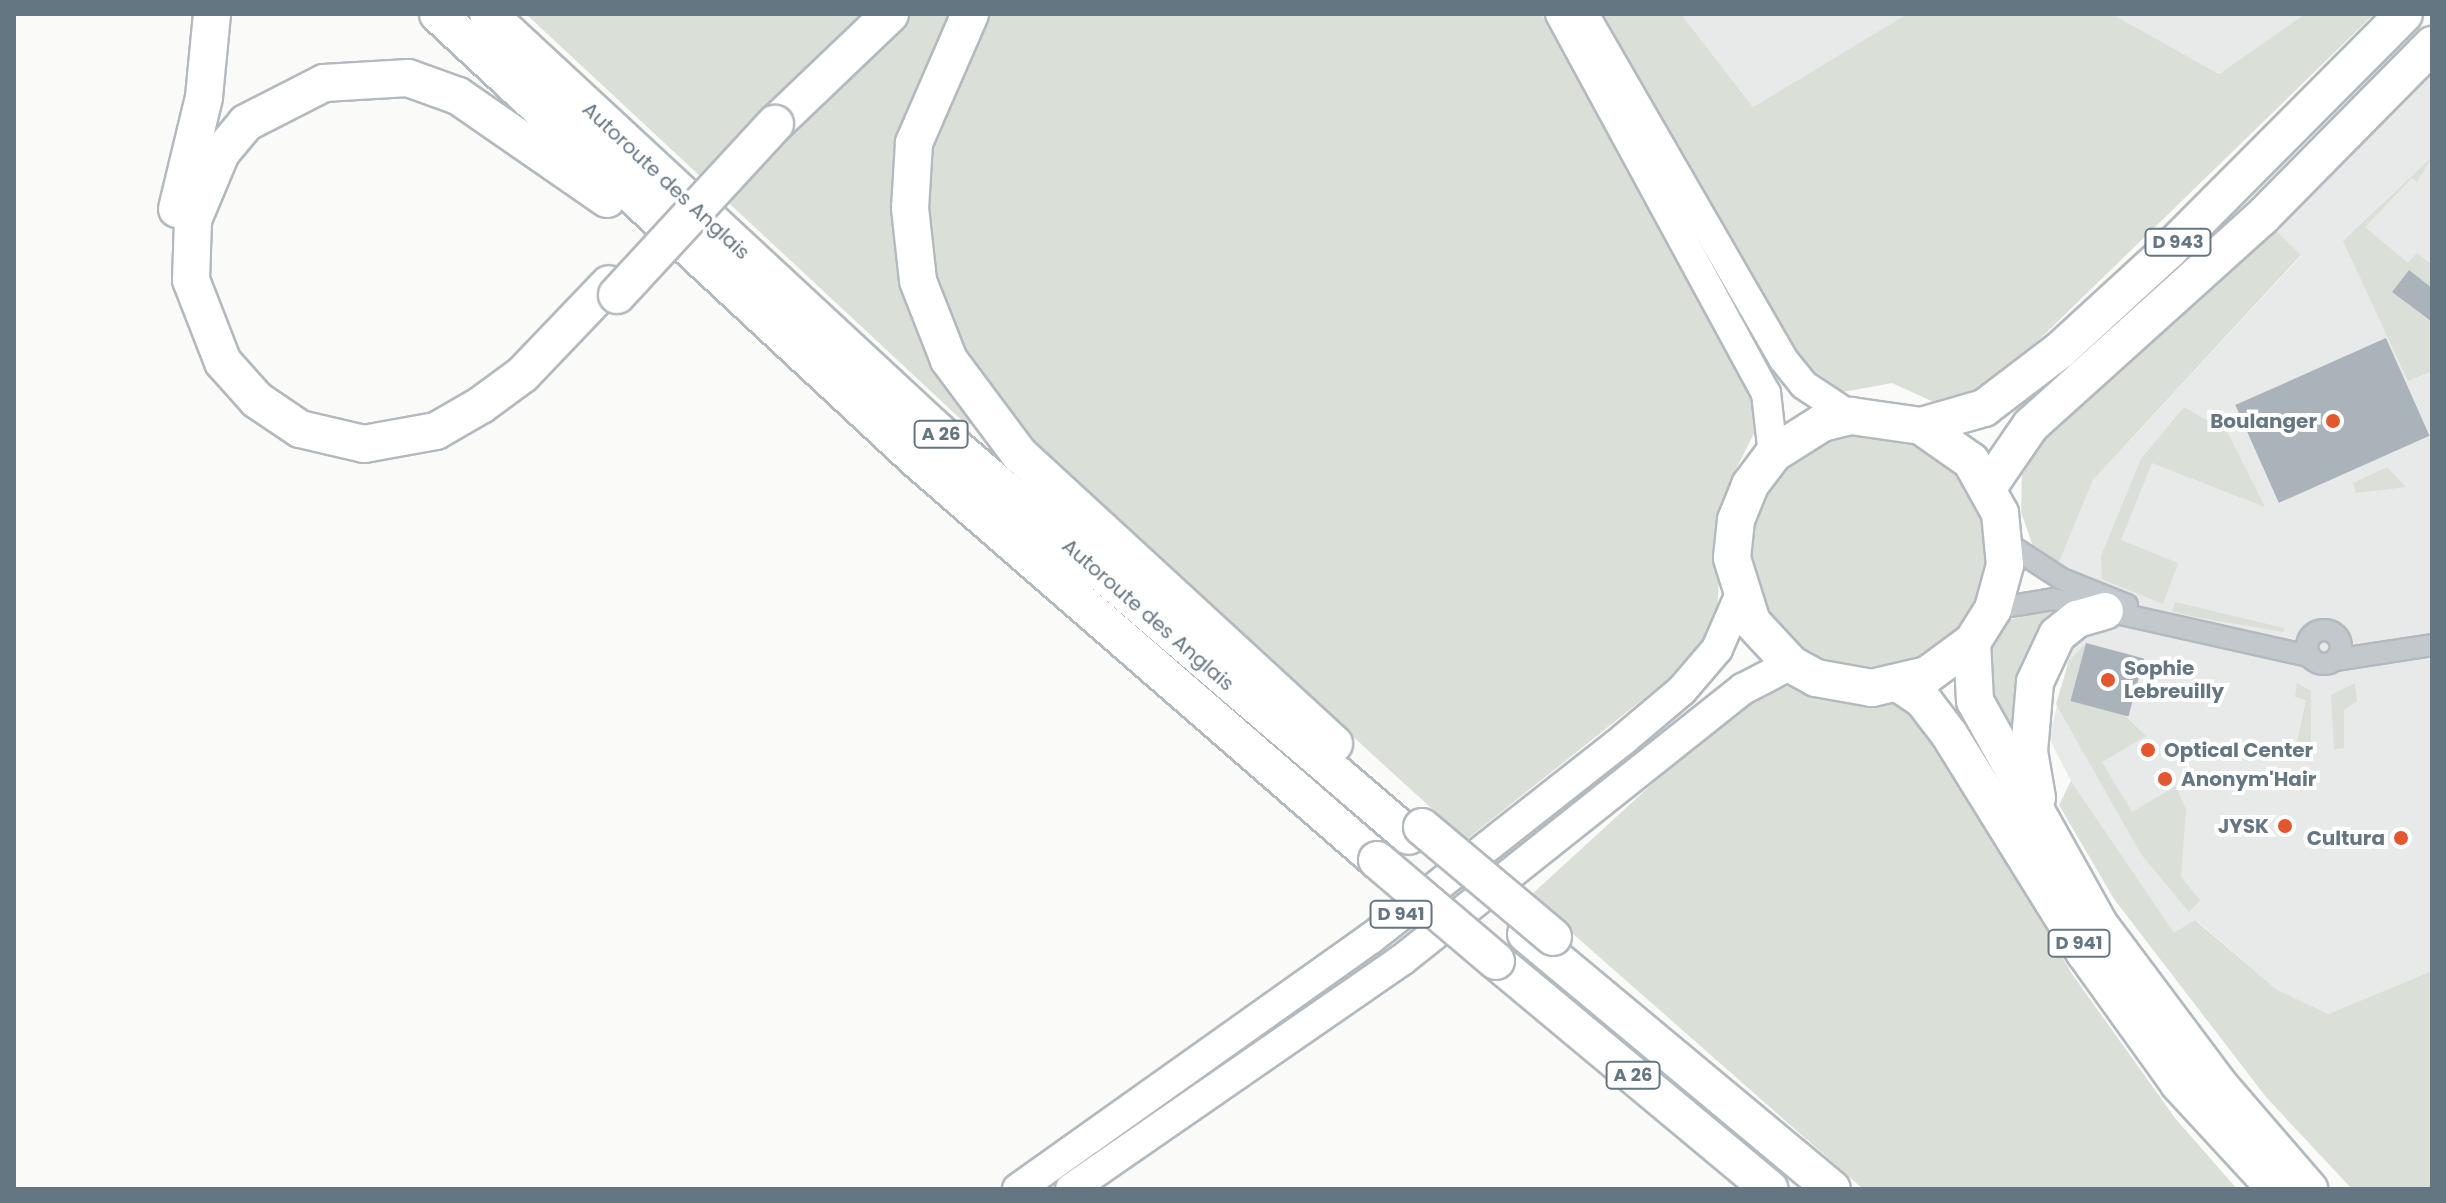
<!DOCTYPE html>
<html>
<head>
<meta charset="utf-8">
<style>
	body { margin:0 }
	#map { position:relative; width:2446px; height:1203px; overflow:hidden; background:#fafaf8; font-family:Poppins,sans-serif }
	div>[style] { position:absolute }
	[style*='--x'] { left:calc(var(--x)*1px); top:calc(var(--y)*1px); width:calc(var(--w)*1px); rotate:calc(var(--a)*1deg) }
	.built>* { inset:0; background:#e8e9e9 }
	.green>* { inset:0; background:#dadfd7 }
	.round { border-radius:50% }
	.building>* { inset:0; background:#aab3b9; transform-origin:0 0 }
	.roads { filter:drop-shadow(2px 0 #b3babf) drop-shadow(-2px 0 #b3babf) drop-shadow(0 2px #b3babf) drop-shadow(0 -2px #b3babf) }
	.street>* { height:20px; margin:-10px; padding:0 10px; transform-origin:10px; border-radius:10px; background:#c3c8cc }
	.street>.ring { margin:-10px; padding:0; box-sizing:content-box; background:none; border:20px solid #c3c8cc; border-radius:50% }
	.secondary>* { height:28px; margin:-14px; padding:0 14px; transform-origin:14px; border-radius:14px; background:#fff }
	.primary>* { height:30px; margin:-15px; padding:0 15px; transform-origin:15px; border-radius:15px; background:#fff }
	.highway>* { height:36px; margin:-18px; padding:0 18px; transform-origin:18px; border-radius:18px; background:#fff }
	.bridges { filter:drop-shadow(2px 0 #b4b9bd) drop-shadow(-2px 0 #b4b9bd) drop-shadow(0 2px #b4b9bd) drop-shadow(0 -2px #b4b9bd) }
	.highway-bridge>* { height:36px; margin:-18px; padding:0 18px; transform-origin:18px; border-radius:18px; background:#fff }
	.dots>* { width:22px; height:22px; translate:-50% -50%; box-sizing:border-box; border:4px solid #fff; border-radius:50% }
	span { translate:-50% -50%; white-space:nowrap; text-align:center; line-height:1.15; -webkit-text-stroke:8px #fff; paint-order:stroke }
	.shield-label span { padding:2px 6px; background:#fff; border:2px solid; border-radius:6px; -webkit-text-stroke-width:0 }
	.shield-label { font-size:18px; color:#657683; font-weight:700 }
	.street-label { font-size:20px; color:#657683 }
	.poi-label { font-size:20px; color:#657683; font-weight:700 }
	.right { translate:-100% -50%; text-align:right }
	.left { translate:0 -50%; text-align:left }
	.frame { position:absolute; inset:0; border:16px solid #657683; pointer-events:none }
</style>
</head>
<body>
<div id="map">
	<div class="built">
		<i style="clip-path:polygon(1681px 14px,1907px 14px,1753px 107px)"></i>
		<i style="clip-path:polygon(2112px 14px,2305px 14px,2219px 74px)"></i>
		<i style="clip-path:polygon(2432px 63px,2432px 971px,2328px 1014px,2276px 989px,2196px 920px,2174px 934px,2071px 781px,2049px 738px,2076px 630px,2058px 565px,2093px 480px,2301px 256px,2270px 225px)"></i>
	</div>
	<div class="green">
		<i style="clip-path:polygon(526px 14px,1541px 14px,1729px 351px,1760px 421px,1732px 477px,1722px 515px,1717px 617px,1701px 653px,1466px 840px,1009px 422px,966px 424px)"></i>
		<i style="clip-path:polygon(1603px 14px,1681px 14px,1753px 107px,1907px 14px,2112px 14px,2219px 74px,2305px 14px,2374px 14px,2010px 368px,1968px 402px,1938px 404px,1892px 383px,1843px 392px,1795px 357px)"></i>
		<i style="clip-path:polygon(2432px 157px,2417px 182px,2412px 178px,2365px 227px,2408px 263px,2417px 253px,2432px 265px,2432px 288px,2409px 270px,2392px 292px,2432px 323px,2432px 371px,2408px 381px,2343px 241px)"></i>
		<i style="clip-path:polygon(2270px 225px,2301px 255px,2093px 480px,2058px 565px,2035px 552px,2021px 512px,2022px 471px,2031px 450px)"></i>
		<i style="clip-path:polygon(2184px 407px,2228px 433px,2265px 507px,2152px 463px,2121px 540px,2178px 563px,2163px 604px,2102px 579px,2101px 556px,2141px 459px)"></i>
		<i class="round" style="left:1749px;top:429px;width:240px;height:240px"></i>
		<i style="clip-path:polygon(2387px 467px,2406px 487px,2356px 493px,2353px 483px)"></i>
		<i style="clip-path:polygon(2175px 602px,2284px 628px,2284px 632px,2190px 616px,2172px 611px)"></i>
		<i style="clip-path:polygon(2054px 608px,2073px 611px,2022px 752px,1995px 719px,1985px 655px,2002px 622px)"></i>
		<i style="clip-path:polygon(2086px 643px,2071px 701px,2124px 715px,2146px 736px,2102px 762px,2132px 812px,2176px 786px,2186px 810px,2181px 877px,2200px 900px,2189px 912px,2141px 854px,2056px 704px,2069px 661px)"></i>
		<i style="clip-path:polygon(1805px 682px,1895px 702px,1922px 718px,2072px 974px,2175px 1118px,2237px 1189px,1863px 1189px,1530px 896px,1747px 697px)"></i>
		<i style="clip-path:polygon(2297px 683px,2311px 691px,2311px 742px,2301px 749px,2296px 747px,2306px 700px,2295px 697px)"></i>
		<i style="clip-path:polygon(2355px 683px,2357px 701px,2344px 710px,2344px 748px,2334px 749px,2331px 695px)"></i>
		<i style="clip-path:polygon(2071px 781px,2174px 933px,2195px 920px,2276px 989px,2328px 1014px,2432px 971px,2432px 1189px,2352px 1189px,2266px 1097px,2114px 899px,2059px 805px)"></i>
	</div>
	<div class="building">
		<i style="clip-path:polygon(2409px 270px,2432px 288px,2432px 322px,2392px 292px)"></i>
		<i style="left:2386px;top:338px;width:107px;height:165px;rotate:66deg"></i>
		<i style="left:2086px;top:643px;width:60px;height:60px;rotate:15deg"></i>
	</div>
	<div class="roads">
		<div class="street">
			<i style="--x:2005;--y:542;--w:68;--a:33"></i>
			<i style="--x:2062;--y:579;--w:70;--a:21.8"></i>
			<i style="--x:1993;--y:609;--w:62;--a:-9.3"></i>
			<i style="--x:2054;--y:599;--w:262;--a:12.6"></i>
			<i class="ring" style="left:2307px;top:630px;width:14px;height:14px"></i>
			<i style="--x:2335;--y:660;--w:98;--a:-8.8"></i>
		</div>
		<div class="secondary">
			<i style="--x:1560;--y:14;--w:431;--a:61.5"></i>
			<i style="--x:1766;--y:393;--w:61;--a:83.5"></i>
			<i style="--x:1584;--y:14;--w:398;--a:60"></i>
			<i style="--x:1783;--y:359;--w:33;--a:51"></i>
			<i style="--x:1804;--y:385;--w:56;--a:33.4"></i>
		</div>
		<div class="primary">
			<i style="--x:1018;--y:1189;--w:432;--a:-35.4"></i>
			<i style="--x:1370;--y:939;--w:323;--a:-38.2"></i>
			<i style="--x:1624;--y:739;--w:76;--a:-40.2"></i>
			<i style="--x:1682;--y:690;--w:54;--a:-49.5"></i>
			<i style="--x:1717;--y:649;--w:58;--a:-66.5"></i>
			<i style="--x:1071;--y:1189;--w:402;--a:-34.7"></i>
			<i style="--x:1402;--y:960;--w:436;--a:-38.5"></i>
			<i style="--x:1743;--y:689;--w:54;--a:-27.5"></i>
		</div>
		<div class="highway">
			<i style="--x:438;--y:14;--w:653;--a:42.95"></i>
			<i style="--x:916;--y:459;--w:611;--a:41.02"></i>
			<i style="--x:488;--y:14;--w:638;--a:42.84"></i>
			<i style="--x:956;--y:448;--w:596;--a:40.58"></i>
			<i style="--x:970;--y:14;--w:141;--a:113.5"></i>
			<i style="--x:914;--y:143;--w:65;--a:93.5"></i>
			<i style="--x:910;--y:208;--w:73;--a:83.7"></i>
			<i style="--x:918;--y:281;--w:85;--a:68.6"></i>
			<i style="--x:949;--y:360;--w:117;--a:53.3"></i>
			<i style="--x:1019;--y:454;--w:428;--a:42.6"></i>
			<i style="--x:775;--y:124;--w:159;--a:-43.7"></i>
			<i style="--x:607;--y:199;--w:181;--a:-145.3"></i>
			<i style="--x:458;--y:96;--w:53;--a:-160.2"></i>
			<i style="--x:408;--y:78;--w:84;--a:176.6"></i>
			<i style="--x:324;--y:83;--w:88;--a:152.9"></i>
			<i style="--x:246;--y:123;--w:39;--a:130"></i>
			<i style="--x:221;--y:153;--w:73;--a:112.7"></i>
			<i style="--x:193;--y:220;--w:60;--a:91.9"></i>
			<i style="--x:191;--y:280;--w:88;--a:68.7"></i>
			<i style="--x:223;--y:362;--w:51;--a:48.2"></i>
			<i style="--x:257;--y:400;--w:52;--a:34"></i>
			<i style="--x:300;--y:429;--w:66;--a:13.2"></i>
			<i style="--x:364;--y:444;--w:73;--a:-10.2"></i>
			<i style="--x:436;--y:431;--w:52;--a:-30"></i>
			<i style="--x:481;--y:405;--w:52;--a:-36.4"></i>
			<i style="--x:523;--y:374;--w:124;--a:-46.3"></i>
			<i style="--x:177;--y:209;--w:115;--a:-76.4"></i>
			<i style="--x:204;--y:97;--w:83;--a:-84.5"></i>
			<i style="--x:1921;--y:426;--w:61;--a:35"></i>
			<i style="--x:1971;--y:461;--w:60;--a:60.9"></i>
			<i style="--x:2000;--y:513;--w:52;--a:84.5"></i>
			<i style="--x:2005;--y:565;--w:46;--a:105.3"></i>
			<i style="--x:1993;--y:609;--w:39;--a:122"></i>
			<i style="--x:1972;--y:642;--w:56;--a:143.7"></i>
			<i style="--x:1927;--y:675;--w:57;--a:166.7"></i>
			<i style="--x:1872;--y:688;--w:57;--a:-169.9"></i>
			<i style="--x:1816;--y:678;--w:29;--a:-151"></i>
			<i style="--x:1791;--y:664;--w:57;--a:-132.9"></i>
			<i style="--x:1752;--y:622;--w:67;--a:-107.4"></i>
			<i style="--x:1732;--y:558;--w:38;--a:-84"></i>
			<i style="--x:1736;--y:520;--w:38;--a:-68"></i>
			<i style="--x:1750;--y:485;--w:39;--a:-53"></i>
			<i style="--x:1773;--y:454;--w:58;--a:-32.3"></i>
			<i style="--x:1822;--y:423;--w:30;--a:-14"></i>
			<i style="--x:1851;--y:416;--w:71;--a:8.1"></i>
			<i style="--x:1921;--y:426;--w:66;--a:-15.9"></i>
			<i style="--x:1984;--y:408;--w:96;--a:-37.3"></i>
			<i style="--x:2060;--y:350;--w:147;--a:-42.5"></i>
			<i style="--x:2168;--y:251;--w:334;--a:-45.1"></i>
			<i style="--x:1989;--y:486;--w:74;--a:-55.5"></i>
			<i style="--x:2031;--y:425;--w:311;--a:-42"></i>
			<i style="--x:2262;--y:217;--w:242;--a:-45.3"></i>
			<i style="--x:1972;--y:642;--w:59;--a:87.1"></i>
			<i style="--x:1975;--y:701;--w:255;--a:60.9"></i>
			<i style="--x:2099;--y:924;--w:204;--a:53.2"></i>
			<i style="--x:2221;--y:1087;--w:135;--a:49.2"></i>
			<i style="--x:1901;--y:685;--w:27;--a:34"></i>
			<i style="--x:1923;--y:700;--w:43;--a:52.6"></i>
			<i style="--x:1949;--y:734;--w:258;--a:58.2"></i>
			<i style="--x:2085;--y:953;--w:161;--a:54.3"></i>
			<i style="--x:2179;--y:1084;--w:143;--a:47.3"></i>
			<i style="--x:2037;--y:798;--w:48;--a:-99.7"></i>
			<i style="--x:2029;--y:751;--w:69;--a:-85"></i>
			<i style="--x:2035;--y:682;--w:52;--a:-64.9"></i>
			<i style="--x:2057;--y:635;--w:26;--a:-39"></i>
			<i style="--x:2077;--y:619;--w:29;--a:-16"></i>
			<i style="--x:1526;--y:934;--w:398;--a:39.8"></i>
			<i style="--x:1496;--y:961;--w:356;--a:39.8"></i>
		</div>
	</div>
	<div class="bridges">
		<div class="highway-bridge">
			<i style="--x:617;--y:295;--w:233;--a:-47.3"></i>
			<i style="--x:1422;--y:827;--w:171;--a:40"></i>
			<i style="--x:1377;--y:860;--w:156;--a:40.3"></i>
		</div>
	</div>
	<div class="dots">
		<i style="left:2333px;top:421px;background:#e4572e"></i>
		<i style="left:2108px;top:680px;background:#e4572e"></i>
		<i style="left:2148px;top:750px;background:#e4572e"></i>
		<i style="left:2165px;top:779px;background:#e4572e"></i>
		<i style="left:2285px;top:826px;background:#e4572e"></i>
		<i style="left:2401px;top:838px;background:#e4572e"></i>
	</div>
	<div class="shield-label">
		<span style="left:2178px;top:242px">D 943</span>
		<span style="left:941px;top:434px">A 26</span>
		<span style="left:1401px;top:914px">D 941</span>
		<span style="left:2079px;top:943px">D 941</span>
		<span style="left:1633px;top:1075px">A 26</span>
	</div>
	<div class="street-label">
		<span style="left:666px;top:181px;rotate:43deg">Autoroute des Anglais</span>
		<span style="left:1148px;top:615px;rotate:41deg">Autoroute des Anglais</span>
	</div>
	<div class="poi-label">
		<span class="right" style="left:2317px;top:421px">Boulanger</span>
		<span class="left" style="left:2124px;top:680px">Sophie<br>Lebreuilly</span>
		<span class="left" style="left:2164px;top:750px">Optical Center</span>
		<span class="left" style="left:2181px;top:779px">Anonym'Hair</span>
		<span class="right" style="left:2269px;top:826px">JYSK</span>
		<span class="right" style="left:2385px;top:838px">Cultura</span>
	</div>
	<div class="frame"></div>
</div>
</body>
</html>
